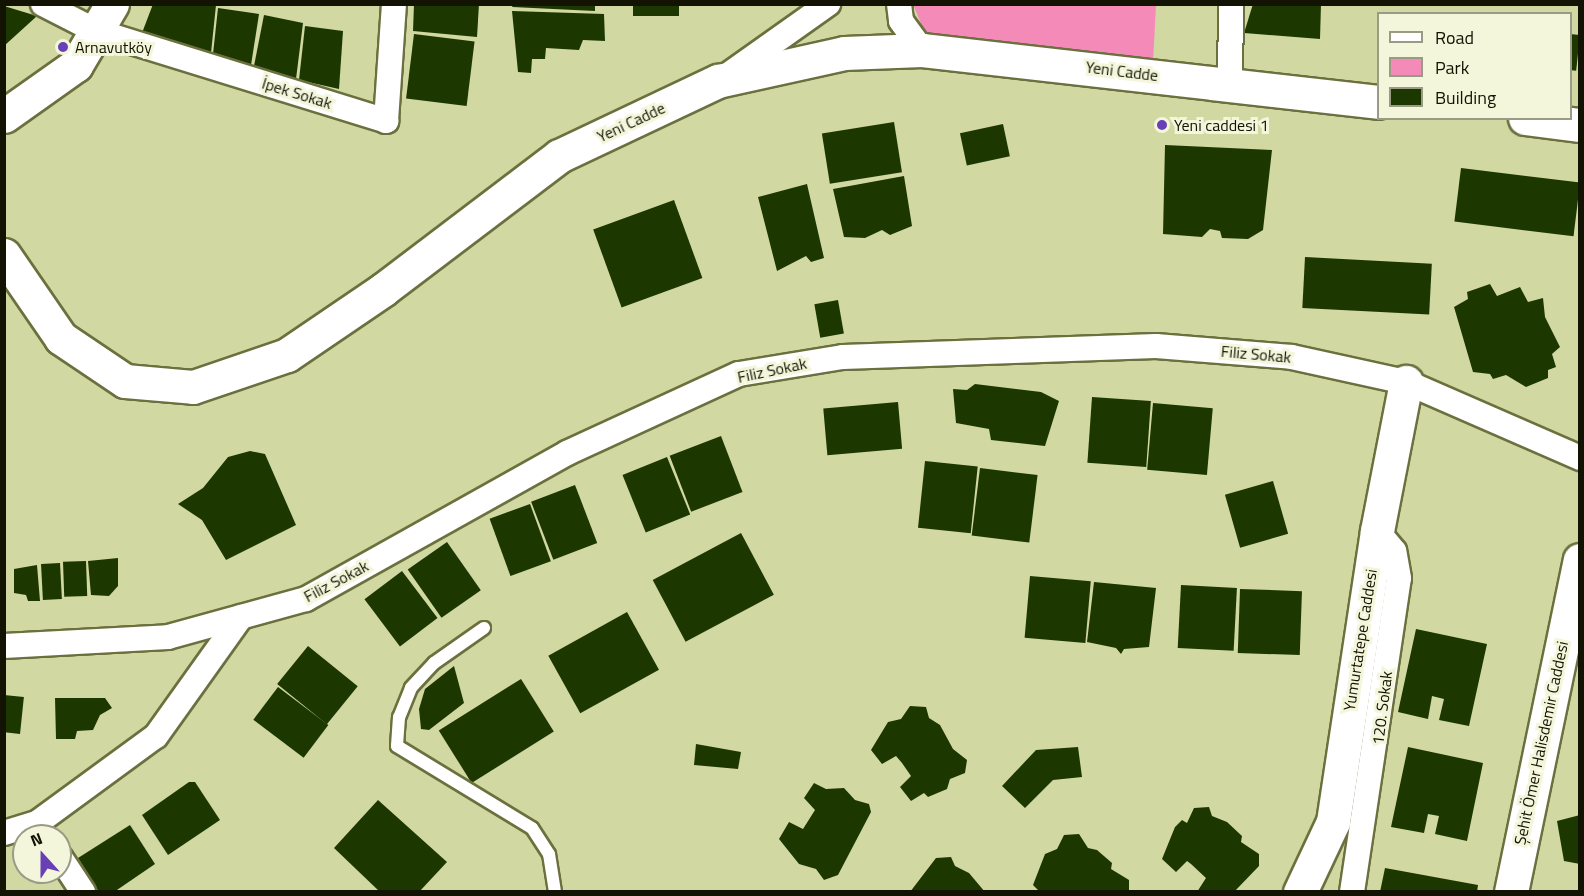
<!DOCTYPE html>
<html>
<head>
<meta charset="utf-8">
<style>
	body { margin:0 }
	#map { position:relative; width:1584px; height:896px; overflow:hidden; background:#d2d8a2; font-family:"Titillium Web",sans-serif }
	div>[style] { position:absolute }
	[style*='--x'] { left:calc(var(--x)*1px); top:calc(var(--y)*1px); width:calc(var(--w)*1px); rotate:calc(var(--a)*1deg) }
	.green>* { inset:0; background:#f48ab8 }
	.building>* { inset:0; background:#1c3800; transform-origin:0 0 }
	.roads { filter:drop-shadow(2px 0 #6b703e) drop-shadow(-2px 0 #6b703e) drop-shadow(0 2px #6b703e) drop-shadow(0 -2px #6b703e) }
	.lane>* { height:12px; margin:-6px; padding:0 6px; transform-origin:6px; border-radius:6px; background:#fff }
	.street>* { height:24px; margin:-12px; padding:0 12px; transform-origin:12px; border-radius:12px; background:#fff }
	.secondary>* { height:33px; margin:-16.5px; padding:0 16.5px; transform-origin:16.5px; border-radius:16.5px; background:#fff }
	.dots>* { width:16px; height:16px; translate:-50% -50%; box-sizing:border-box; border:3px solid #f3f6db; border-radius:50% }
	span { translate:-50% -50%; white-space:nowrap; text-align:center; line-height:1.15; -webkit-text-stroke:6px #f3f6db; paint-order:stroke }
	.poi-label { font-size:16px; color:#121302 }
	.left { translate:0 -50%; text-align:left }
	.street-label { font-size:16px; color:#121302 }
	.frame { position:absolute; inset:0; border:6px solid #121302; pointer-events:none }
	.legend { position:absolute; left:1377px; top:12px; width:195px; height:108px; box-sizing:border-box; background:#f3f6db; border:2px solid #999b84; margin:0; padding:8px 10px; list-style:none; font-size:18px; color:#121302 }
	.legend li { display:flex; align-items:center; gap:12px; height:30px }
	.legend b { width:30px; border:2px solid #999b84 }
	.north { position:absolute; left:12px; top:824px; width:60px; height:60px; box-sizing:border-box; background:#f3f6db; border:2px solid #999b84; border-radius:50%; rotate:339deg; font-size:16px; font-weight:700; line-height:24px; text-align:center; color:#121302 }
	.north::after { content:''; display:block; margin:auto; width:21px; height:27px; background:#6740b8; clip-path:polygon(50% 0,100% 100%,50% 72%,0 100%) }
</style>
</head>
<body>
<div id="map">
	<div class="green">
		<i style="clip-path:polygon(913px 4px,1156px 5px,1153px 62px,926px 36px)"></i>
	</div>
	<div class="building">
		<i style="clip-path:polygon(153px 4px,216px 5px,211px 53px,142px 33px)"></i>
		<i style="clip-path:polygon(414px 4px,479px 4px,477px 37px,413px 31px)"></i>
		<i style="left:633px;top:4px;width:46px;height:12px"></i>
		<i style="clip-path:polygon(1253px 4px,1321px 4px,1320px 39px,1244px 33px)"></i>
		<i style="clip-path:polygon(513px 5px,595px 5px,595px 11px,512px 7px)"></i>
		<i style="clip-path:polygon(4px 6px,37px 16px,4px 46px)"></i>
		<i style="clip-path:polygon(218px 8px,259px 14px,251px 65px,213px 54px)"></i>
		<i style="clip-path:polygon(512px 11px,604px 14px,605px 41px,583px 40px,579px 50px,546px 48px,545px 59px,532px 59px,531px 73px,518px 72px)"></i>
		<i style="clip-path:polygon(264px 15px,303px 23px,296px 79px,254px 66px)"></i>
		<i style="clip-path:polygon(305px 26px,343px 31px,339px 89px,299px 80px)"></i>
		<i style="left:414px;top:34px;width:61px;height:65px;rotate:7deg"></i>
		<i style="left:1570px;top:34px;width:10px;height:36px;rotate:6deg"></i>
		<i style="left:894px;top:122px;width:51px;height:73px;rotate:81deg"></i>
		<i style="left:1003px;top:124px;width:33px;height:44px;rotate:78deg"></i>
		<i style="clip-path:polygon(1165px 145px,1272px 150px,1263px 230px,1248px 239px,1222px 238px,1220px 231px,1210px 229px,1202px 237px,1163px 234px)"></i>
		<i style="left:1461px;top:168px;width:120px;height:54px;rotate:7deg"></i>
		<i style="clip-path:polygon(904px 176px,912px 226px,890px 235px,882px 230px,865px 238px,844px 237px,833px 189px)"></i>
		<i style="clip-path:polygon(807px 184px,824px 258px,811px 262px,806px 256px,777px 271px,758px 197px)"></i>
		<i style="left:674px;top:200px;width:83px;height:86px;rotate:70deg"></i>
		<i style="left:1305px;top:257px;width:127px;height:51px;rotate:3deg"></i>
		<i style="clip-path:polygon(1490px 284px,1497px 296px,1520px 287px,1528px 302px,1543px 298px,1545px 317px,1560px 347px,1552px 354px,1556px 367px,1548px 370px,1548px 378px,1526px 387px,1506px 375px,1493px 379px,1490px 374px,1473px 372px,1454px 307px,1468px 299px,1467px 292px)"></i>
		<i style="left:838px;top:300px;width:34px;height:24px;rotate:80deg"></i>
		<i style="clip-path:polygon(975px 384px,1041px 392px,1059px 401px,1045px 446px,991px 440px,989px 429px,956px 423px,953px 389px,967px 390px)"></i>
		<i style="left:1092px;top:397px;width:59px;height:66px;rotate:4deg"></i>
		<i style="left:898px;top:402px;width:47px;height:75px;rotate:85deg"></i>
		<i style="left:1153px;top:403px;width:60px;height:67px;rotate:5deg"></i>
		<i style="left:721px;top:436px;width:60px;height:55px;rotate:69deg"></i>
		<i style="clip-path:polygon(250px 451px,265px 454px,296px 525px,226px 560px,202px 520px,178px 504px,203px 488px,228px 457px)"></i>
		<i style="left:667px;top:457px;width:62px;height:48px;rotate:68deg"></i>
		<i style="left:925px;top:461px;width:53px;height:67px;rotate:6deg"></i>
		<i style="left:980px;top:468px;width:58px;height:68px;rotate:7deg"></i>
		<i style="left:1273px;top:481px;width:55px;height:50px;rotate:74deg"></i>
		<i style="left:575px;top:485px;width:62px;height:47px;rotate:69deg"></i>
		<i style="left:530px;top:504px;width:61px;height:43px;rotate:70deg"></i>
		<i style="left:741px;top:533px;width:70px;height:100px;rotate:62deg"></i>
		<i style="left:447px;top:542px;width:59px;height:48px;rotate:55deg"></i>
		<i style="clip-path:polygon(118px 558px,118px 586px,109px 596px,91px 595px,88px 561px)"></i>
		<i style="left:86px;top:561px;width:35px;height:23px;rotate:88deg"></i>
		<i style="left:60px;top:563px;width:36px;height:19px;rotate:87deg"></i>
		<i style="clip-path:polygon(37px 565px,40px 601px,28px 601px,26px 595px,14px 593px,14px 569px)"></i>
		<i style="left:402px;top:571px;width:59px;height:47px;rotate:53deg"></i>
		<i style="left:1030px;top:576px;width:61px;height:62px;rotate:5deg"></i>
		<i style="clip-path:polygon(1094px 582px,1156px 588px,1149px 647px,1124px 649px,1121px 654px,1116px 648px,1087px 642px)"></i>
		<i style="left:1181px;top:585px;width:56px;height:63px;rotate:3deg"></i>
		<i style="left:1240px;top:589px;width:62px;height:64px;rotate:2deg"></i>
		<i style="left:627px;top:612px;width:66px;height:90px;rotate:61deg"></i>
		<i style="clip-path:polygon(1416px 629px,1487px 644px,1469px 726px,1439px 720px,1444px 699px,1432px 696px,1428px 719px,1398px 712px)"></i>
		<i style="left:308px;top:646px;width:64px;height:49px;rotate:39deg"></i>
		<i style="clip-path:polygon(454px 666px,464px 703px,429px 730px,421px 729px,419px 709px,425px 689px)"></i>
		<i style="left:521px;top:679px;width:62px;height:97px;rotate:58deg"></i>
		<i style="left:278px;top:687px;width:63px;height:41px;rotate:37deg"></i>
		<i style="left:4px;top:695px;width:20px;height:37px;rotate:6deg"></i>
		<i style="clip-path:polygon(55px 698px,105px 698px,112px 708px,100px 715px,93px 730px,77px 731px,75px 739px,56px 739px)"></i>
		<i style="clip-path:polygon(910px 706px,926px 707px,929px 718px,940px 725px,953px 749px,967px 760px,965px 773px,950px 779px,947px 789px,928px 797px,924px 793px,911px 801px,900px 787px,911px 776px,902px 763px,896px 756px,882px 764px,871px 750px,888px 722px,901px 719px)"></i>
		<i style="clip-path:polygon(696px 744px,741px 752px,738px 769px,694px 765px)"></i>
		<i style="clip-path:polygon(1078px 747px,1082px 777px,1053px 780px,1025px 808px,1002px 786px,1036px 750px)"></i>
		<i style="clip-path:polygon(1408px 747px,1483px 763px,1467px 841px,1435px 834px,1439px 816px,1428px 814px,1424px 833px,1391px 827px)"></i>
		<i style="clip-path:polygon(189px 782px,195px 782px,220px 820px,168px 855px,142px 815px)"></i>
		<i style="clip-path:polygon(814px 783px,826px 789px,844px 788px,855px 800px,869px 804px,871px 812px,838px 875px,824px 880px,816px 869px,799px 864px,779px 839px,789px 822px,803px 829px,815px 810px,804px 798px)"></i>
		<i style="clip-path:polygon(378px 800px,447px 862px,419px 892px,380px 892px,334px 848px)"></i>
		<i style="clip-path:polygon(1209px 807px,1212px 816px,1227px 822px,1242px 836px,1241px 842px,1259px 854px,1259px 866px,1234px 892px,1197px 892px,1206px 878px,1191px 864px,1187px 861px,1176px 872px,1162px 859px,1175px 827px,1182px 820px,1187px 823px,1194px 808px)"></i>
		<i style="clip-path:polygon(1580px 815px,1580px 864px,1564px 861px,1557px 821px)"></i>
		<i style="clip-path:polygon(130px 825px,155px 864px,114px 892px,99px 892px,78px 858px)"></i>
		<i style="clip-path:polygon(1079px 834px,1088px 848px,1097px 850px,1112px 863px,1111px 869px,1129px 880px,1129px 892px,1040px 892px,1033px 885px,1045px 854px,1057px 849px,1064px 835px)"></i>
		<i style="clip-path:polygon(951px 857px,955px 866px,969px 873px,985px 892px,910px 892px,936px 858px)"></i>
		<i style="clip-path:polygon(1385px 868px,1478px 885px,1477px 892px,1380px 892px)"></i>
	</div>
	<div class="roads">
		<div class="lane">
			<i style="--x:484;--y:628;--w:61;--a:145"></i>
			<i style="--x:434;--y:663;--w:34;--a:133"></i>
			<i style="--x:411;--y:688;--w:31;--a:112"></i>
			<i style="--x:399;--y:717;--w:29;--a:94"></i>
			<i style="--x:397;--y:746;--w:158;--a:31.3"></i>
			<i style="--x:532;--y:828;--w:31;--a:57"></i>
			<i style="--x:549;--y:854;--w:38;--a:81"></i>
		</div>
		<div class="street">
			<i style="--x:43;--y:4;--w:59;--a:27"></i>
			<i style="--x:96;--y:31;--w:304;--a:17.2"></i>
			<i style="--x:386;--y:121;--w:117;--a:-86.1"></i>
			<i style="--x:899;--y:4;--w:17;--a:83"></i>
			<i style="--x:901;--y:21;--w:36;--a:54"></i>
			<i style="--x:732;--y:72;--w:118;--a:-35.3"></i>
			<i style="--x:1230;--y:85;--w:81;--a:-89.3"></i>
			<i style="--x:4;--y:646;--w:164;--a:-3.1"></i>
			<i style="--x:168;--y:637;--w:143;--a:-15.4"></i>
			<i style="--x:306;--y:599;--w:299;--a:-29.2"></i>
			<i style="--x:567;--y:453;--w:189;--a:-24.7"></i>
			<i style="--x:739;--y:374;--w:105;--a:-9.3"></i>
			<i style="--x:843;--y:357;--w:313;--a:-2"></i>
			<i style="--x:1156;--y:346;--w:136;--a:4.6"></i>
			<i style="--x:1292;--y:357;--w:117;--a:12.4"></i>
			<i style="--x:1406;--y:382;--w:190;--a:23.6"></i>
			<i style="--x:4;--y:833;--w:34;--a:-17"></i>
			<i style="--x:37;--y:823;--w:147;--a:-36.2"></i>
			<i style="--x:156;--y:736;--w:146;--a:-54.5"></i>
			<i style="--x:60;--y:857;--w:42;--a:56.7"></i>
			<i style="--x:1352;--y:892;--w:317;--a:-81.5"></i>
			<i style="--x:1399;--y:578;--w:27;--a:-100"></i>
			<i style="--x:1394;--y:551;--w:26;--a:-130"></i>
		</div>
		<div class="secondary">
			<i style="--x:4;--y:116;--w:88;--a:-35.3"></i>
			<i style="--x:76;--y:65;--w:71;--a:-59.5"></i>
			<i style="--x:1525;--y:118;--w:55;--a:7.3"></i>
			<i style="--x:4;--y:255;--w:101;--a:55.5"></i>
			<i style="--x:61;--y:338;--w:77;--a:33.9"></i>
			<i style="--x:125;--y:381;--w:68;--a:5"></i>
			<i style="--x:193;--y:387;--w:99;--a:-18.8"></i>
			<i style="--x:287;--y:355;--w:117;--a:-34.2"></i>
			<i style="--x:384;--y:289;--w:220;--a:-37.2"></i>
			<i style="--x:559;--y:156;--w:176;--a:-25.3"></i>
			<i style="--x:718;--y:81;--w:129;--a:-12.5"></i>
			<i style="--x:844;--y:53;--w:78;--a:-2.2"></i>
			<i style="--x:922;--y:50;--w:459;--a:6.5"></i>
			<i style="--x:1300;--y:892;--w:77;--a:-64.8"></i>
			<i style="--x:1333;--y:822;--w:294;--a:-81.4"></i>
			<i style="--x:1377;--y:531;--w:152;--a:-79"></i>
			<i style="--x:1511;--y:892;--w:339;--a:-78.3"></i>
		</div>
	</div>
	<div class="dots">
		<i style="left:63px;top:47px;background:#6740b8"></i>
		<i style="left:1162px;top:125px;background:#6740b8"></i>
	</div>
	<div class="poi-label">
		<span class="left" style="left:75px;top:47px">Arnavutköy</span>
		<span class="left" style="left:1174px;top:125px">Yeni caddesi 1</span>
	</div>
	<div class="street-label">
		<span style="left:1122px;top:71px;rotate:7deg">Yeni Cadde</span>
		<span style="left:297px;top:93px;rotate:17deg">İpek Sokak</span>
		<span style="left:631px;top:122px;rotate:-25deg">Yeni Cadde</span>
		<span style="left:1256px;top:354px;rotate:5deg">Filiz Sokak</span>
		<span style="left:772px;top:370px;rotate:-12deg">Filiz Sokak</span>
		<span style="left:336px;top:581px;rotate:-28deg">Filiz Sokak</span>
		<span style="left:1360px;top:640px;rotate:-81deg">Yumurtatepe Caddesi</span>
		<span style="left:1382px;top:708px;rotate:-83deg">120. Sokak</span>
		<span style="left:1541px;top:743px;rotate:-78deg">Şehit Ömer Halisdemir Caddesi</span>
	</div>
	<div class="frame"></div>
	<ul class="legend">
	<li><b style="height:8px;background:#fff"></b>Road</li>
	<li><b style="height:16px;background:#f48ab8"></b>Park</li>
	<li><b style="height:16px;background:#1c3800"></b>Building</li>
	</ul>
	<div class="north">N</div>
</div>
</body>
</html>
